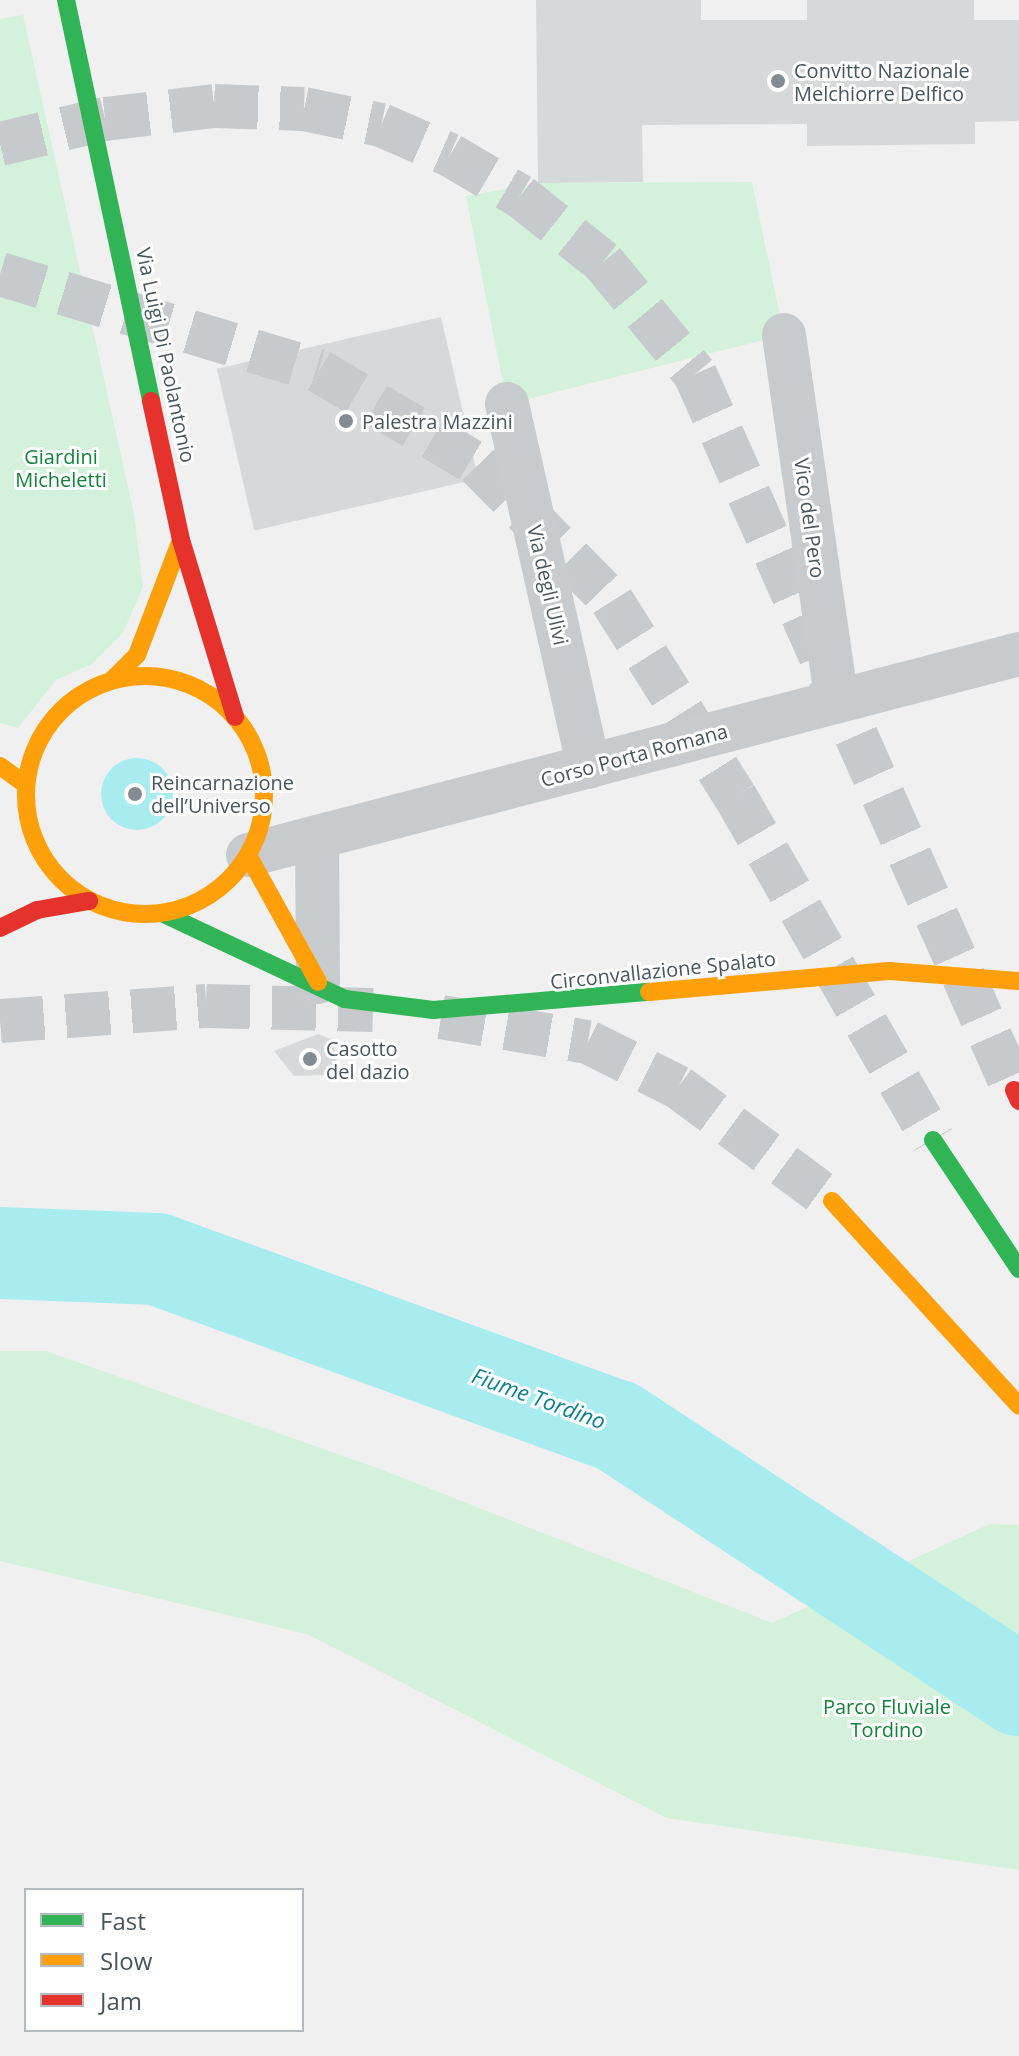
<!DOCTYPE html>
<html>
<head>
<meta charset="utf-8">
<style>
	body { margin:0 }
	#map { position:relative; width:1019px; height:2056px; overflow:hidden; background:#f1f0f0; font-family:"Open Sans",sans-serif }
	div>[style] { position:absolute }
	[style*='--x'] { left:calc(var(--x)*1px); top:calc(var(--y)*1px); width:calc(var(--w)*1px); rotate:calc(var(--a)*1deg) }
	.green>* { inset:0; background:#d4f1db }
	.water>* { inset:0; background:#a8ecf0 }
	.round { border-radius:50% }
	.river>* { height:92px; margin:-46px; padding:0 46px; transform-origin:46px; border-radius:46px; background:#a8ecf0 }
	.building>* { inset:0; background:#d7d8d9; transform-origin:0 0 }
	.highway-tunnel>* { height:44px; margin-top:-22px; transform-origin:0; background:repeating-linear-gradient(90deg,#c6cacc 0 44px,transparent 0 66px) }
	.street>* { height:44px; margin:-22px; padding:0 22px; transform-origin:22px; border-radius:22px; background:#c8cbcd }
	.fast>* { height:18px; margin:-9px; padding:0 9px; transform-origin:9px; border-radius:9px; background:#30b455 }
	.slow>* { height:18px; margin:-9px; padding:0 9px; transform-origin:9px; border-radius:9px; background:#ff9f0a }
	.slow>.ring { margin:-9px; padding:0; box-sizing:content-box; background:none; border:18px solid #ff9f0a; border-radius:50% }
	.jam>* { height:18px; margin:-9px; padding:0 9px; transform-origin:9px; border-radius:9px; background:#e5322d }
	.dots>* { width:22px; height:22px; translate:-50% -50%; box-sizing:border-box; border:4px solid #fff; border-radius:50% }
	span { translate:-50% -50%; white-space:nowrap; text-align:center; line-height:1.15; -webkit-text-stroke:6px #fff; paint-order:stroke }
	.poi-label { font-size:20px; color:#47565e }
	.left { translate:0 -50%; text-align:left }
	.street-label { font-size:20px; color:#47565e }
	.park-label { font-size:20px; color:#13833a }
	.water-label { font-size:22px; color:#098289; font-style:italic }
	.legend { position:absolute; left:24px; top:1888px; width:280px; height:144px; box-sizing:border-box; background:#fff; border:2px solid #b5bbbf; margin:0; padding:10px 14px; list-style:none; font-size:24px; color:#47565e }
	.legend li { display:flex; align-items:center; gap:16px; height:40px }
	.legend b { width:40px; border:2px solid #b5bbbf }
</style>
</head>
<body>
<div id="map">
	<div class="green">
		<i style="clip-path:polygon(23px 15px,134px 514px,143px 587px,123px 633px,92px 664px,56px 680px,18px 728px,0 723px,0 19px)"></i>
		<i style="clip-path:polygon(752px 182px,784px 335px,507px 404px,466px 196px,538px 183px)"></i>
		<i style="clip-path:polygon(0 1351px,46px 1351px,380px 1469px,772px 1623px,990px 1524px,1019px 1525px,1019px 1870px,667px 1818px,307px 1634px,0 1561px)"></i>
	</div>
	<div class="water">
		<i class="round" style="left:101px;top:758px;width:72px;height:72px"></i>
	</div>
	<div class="river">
		<i style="--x:0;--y:1253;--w:157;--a:2.2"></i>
		<i style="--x:157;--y:1259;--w:489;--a:20"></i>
		<i style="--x:617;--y:1426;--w:481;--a:33.3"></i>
	</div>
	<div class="building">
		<i style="clip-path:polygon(536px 0,701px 0,701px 20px,807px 20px,807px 0,974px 0,974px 20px,1019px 20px,1019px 121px,975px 122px,975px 144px,807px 146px,807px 124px,642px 125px,643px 182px,538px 183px)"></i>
		<i style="left:441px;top:317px;width:166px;height:230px;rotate:77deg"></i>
		<i style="clip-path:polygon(318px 1034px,333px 1040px,337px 1064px,325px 1075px,294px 1076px,274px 1051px)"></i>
	</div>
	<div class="highway-tunnel">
		<i style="--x:0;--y:144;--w:108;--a:-13.4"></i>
		<i style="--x:105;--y:119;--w:110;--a:-6.8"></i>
		<i style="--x:214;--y:106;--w:90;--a:1.9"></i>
		<i style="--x:304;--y:109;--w:79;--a:11.7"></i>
		<i style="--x:381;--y:125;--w:75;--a:23.5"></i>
		<i style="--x:450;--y:155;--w:81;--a:30.4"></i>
		<i style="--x:520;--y:196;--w:106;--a:38.5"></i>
		<i style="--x:603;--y:262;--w:145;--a:50.6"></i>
		<i style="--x:695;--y:374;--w:784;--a:65.99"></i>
		<i style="--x:0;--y:274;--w:333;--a:16.9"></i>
		<i style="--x:319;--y:371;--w:185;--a:30.6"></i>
		<i style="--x:478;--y:465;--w:191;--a:45.4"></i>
		<i style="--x:612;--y:601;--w:231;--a:57.8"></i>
		<i style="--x:735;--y:796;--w:397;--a:60.1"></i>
		<i style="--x:441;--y:1017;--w:149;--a:9.7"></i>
		<i style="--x:588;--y:1042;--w:101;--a:26.6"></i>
		<i style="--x:678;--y:1087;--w:192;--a:36.5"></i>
		<i style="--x:0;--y:1021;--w:207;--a:-4.2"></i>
		<i style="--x:206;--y:1006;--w:167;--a:1.4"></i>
	</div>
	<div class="street">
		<i style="--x:784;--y:335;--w:370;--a:81.8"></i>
		<i style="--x:507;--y:404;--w:372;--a:77.3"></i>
		<i style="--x:317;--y:837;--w:145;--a:89.6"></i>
		<i style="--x:248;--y:855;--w:797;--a:-14.61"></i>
	</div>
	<div class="fast">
		<i style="--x:66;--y:0;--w:410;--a:78"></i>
		<i style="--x:162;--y:913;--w:202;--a:25.2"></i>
		<i style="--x:345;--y:999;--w:89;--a:7.1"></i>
		<i style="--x:433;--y:1010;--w:217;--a:-4.8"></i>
		<i style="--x:933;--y:1140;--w:155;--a:56.3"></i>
	</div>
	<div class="slow">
		<i class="ring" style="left:26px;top:676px;width:220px;height:220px"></i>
		<i style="--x:112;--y:680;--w:35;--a:-45"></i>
		<i style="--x:137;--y:655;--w:123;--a:-69.1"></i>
		<i style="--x:0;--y:766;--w:31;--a:36"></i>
		<i style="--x:248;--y:855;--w:145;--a:61.1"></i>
		<i style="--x:649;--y:992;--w:241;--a:-5"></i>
		<i style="--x:889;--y:971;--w:130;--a:4.4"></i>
		<i style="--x:832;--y:1201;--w:277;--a:47.6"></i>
	</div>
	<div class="jam">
		<i style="--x:151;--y:401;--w:142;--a:77.8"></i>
		<i style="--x:181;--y:540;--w:185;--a:73"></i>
		<i style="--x:0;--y:928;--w:41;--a:-25.9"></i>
		<i style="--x:37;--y:910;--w:53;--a:-9.8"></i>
		<i style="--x:1014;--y:1090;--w:12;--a:66"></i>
	</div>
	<div class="dots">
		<i style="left:778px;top:81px;background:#828c91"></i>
		<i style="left:346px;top:421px;background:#828c91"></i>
		<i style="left:135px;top:794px;background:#828c91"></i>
		<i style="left:310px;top:1059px;background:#828c91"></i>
	</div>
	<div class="poi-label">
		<span class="left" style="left:794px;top:82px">Convitto Nazionale<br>Melchiorre Delfico</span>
		<span class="left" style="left:362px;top:421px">Palestra Mazzini</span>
		<span class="left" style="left:151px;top:794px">Reincarnazione<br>dell’Universo</span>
		<span class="left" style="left:326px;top:1060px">Casotto<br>del dazio</span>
	</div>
	<div class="street-label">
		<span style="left:166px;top:355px;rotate:78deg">Via Luigi Di Paolantonio</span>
		<span style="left:810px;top:518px;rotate:82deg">Vico del Pero</span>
		<span style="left:548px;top:585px;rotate:77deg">Via degli Ulivi</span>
		<span style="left:634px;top:755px;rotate:-15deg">Corso Porta Romana</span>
		<span style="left:663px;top:970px;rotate:-6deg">Circonvallazione Spalato</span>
	</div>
	<div class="park-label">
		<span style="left:61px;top:468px">Giardini<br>Micheletti</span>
		<span style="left:887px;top:1718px">Parco Fluviale<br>Tordino</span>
	</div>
	<div class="water-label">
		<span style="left:539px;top:1398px;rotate:20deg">Fiume Tordino</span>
	</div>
	<ul class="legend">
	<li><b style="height:10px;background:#30b455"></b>Fast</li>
	<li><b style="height:10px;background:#ff9f0a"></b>Slow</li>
	<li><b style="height:10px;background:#e5322d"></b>Jam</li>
	</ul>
</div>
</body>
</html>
